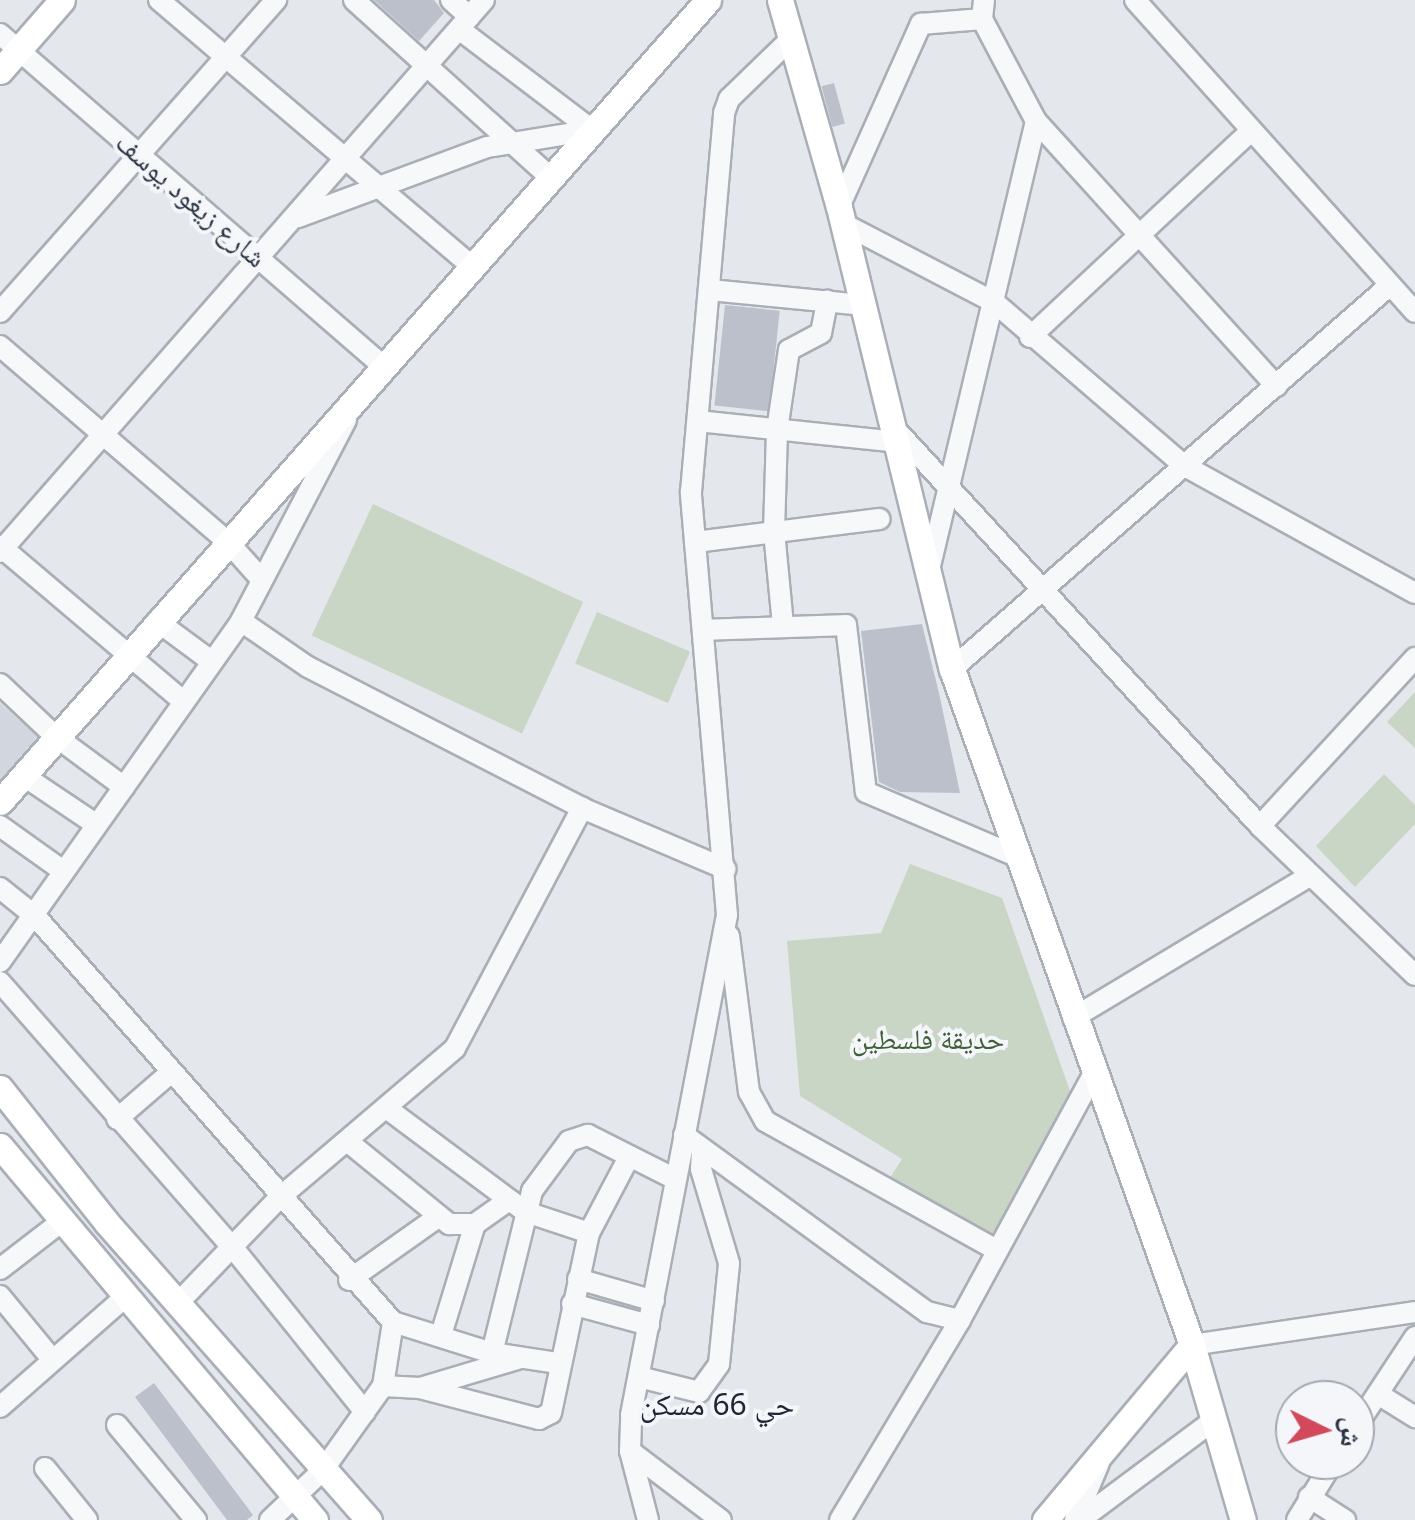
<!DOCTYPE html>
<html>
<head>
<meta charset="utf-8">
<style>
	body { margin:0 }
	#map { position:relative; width:1415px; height:1520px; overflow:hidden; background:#e4e7ec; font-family:"Noto Sans","Noto Naskh Arabic",sans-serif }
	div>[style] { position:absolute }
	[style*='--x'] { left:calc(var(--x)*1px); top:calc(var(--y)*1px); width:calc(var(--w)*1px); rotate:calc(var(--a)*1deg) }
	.built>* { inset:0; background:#d2d6de }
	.green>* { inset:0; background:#c9d6c5; transform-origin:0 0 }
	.building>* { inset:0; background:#bbc0ca; transform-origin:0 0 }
	.roads { filter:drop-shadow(2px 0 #a9aeb7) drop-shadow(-2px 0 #a9aeb7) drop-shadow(0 2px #a9aeb7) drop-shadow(0 -2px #a9aeb7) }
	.minor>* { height:20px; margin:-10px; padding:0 10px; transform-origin:10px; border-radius:10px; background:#f7f8fa }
	.major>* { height:25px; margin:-12.5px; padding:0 12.5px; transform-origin:12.5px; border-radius:12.5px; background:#fff }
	span { translate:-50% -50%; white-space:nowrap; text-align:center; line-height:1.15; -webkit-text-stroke:8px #f4f6f9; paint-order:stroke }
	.street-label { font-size:28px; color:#2b3445 }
	.park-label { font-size:28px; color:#3f6138 }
	.neighbourhood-label { font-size:30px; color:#1d2536 }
	.north { position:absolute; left:1275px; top:1380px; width:100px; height:100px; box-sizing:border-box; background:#f4f6f9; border:2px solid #a4a8b1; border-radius:50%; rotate:95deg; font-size:28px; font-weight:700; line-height:40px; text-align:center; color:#2b3445 }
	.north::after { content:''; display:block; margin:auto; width:35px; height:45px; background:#d1495b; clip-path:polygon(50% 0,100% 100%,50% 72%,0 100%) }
</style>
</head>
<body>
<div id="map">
	<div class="built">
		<i style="clip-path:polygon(0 703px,38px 737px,0 780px)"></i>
	</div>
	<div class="green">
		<i style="left:373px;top:504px;width:232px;height:145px;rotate:25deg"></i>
		<i style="left:597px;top:612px;width:101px;height:56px;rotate:23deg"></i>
		<i style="clip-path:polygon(1415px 692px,1415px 748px,1387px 722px)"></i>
		<i style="clip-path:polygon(1384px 774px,1415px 805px,1415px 824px,1355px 887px,1316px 846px)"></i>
		<i style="clip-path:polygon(910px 864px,1002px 898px,1071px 1094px,993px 1239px,890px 1178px,902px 1159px,800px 1096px,787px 941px,881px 933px)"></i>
	</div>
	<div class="building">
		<i style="clip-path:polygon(374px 0,434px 0,444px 13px,419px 41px)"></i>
		<i style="left:834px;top:83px;width:42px;height:13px;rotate:75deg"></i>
		<i style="left:725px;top:305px;width:55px;height:101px;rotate:6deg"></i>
		<i style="clip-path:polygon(922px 624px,939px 693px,960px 793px,900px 792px,879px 782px,861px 631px)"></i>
		<i style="clip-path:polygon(154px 1383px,253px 1515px,247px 1520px,227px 1520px,135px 1397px)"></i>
	</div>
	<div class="roads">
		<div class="minor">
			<i style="--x:159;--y:0;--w:411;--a:40.4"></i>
			<i style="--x:354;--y:0;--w:267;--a:42.1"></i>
			<i style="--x:451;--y:0;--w:25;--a:42"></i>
			<i style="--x:1135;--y:0;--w:419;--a:48.1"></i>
			<i style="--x:459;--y:29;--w:167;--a:37.2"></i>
			<i style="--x:0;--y:34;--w:507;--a:40.92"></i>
			<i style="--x:1036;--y:121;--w:358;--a:47.8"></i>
			<i style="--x:839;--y:207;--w:201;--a:-65.9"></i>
			<i style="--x:921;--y:24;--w:61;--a:-4.7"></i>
			<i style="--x:298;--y:217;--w:202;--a:-20.3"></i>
			<i style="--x:487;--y:147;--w:106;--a:-9.2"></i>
			<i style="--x:844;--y:224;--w:169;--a:27.5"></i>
			<i style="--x:994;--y:302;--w:252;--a:40.7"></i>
			<i style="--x:1185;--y:466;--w:263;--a:28.9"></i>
			<i style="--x:710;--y:290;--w:155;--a:5.6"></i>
			<i style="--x:0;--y:312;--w:417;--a:-48.5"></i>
			<i style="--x:1030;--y:337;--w:302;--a:-43"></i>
			<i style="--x:0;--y:346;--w:301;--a:40.7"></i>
			<i style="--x:228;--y:542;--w:51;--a:48.2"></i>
			<i style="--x:698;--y:421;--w:202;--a:6"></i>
			<i style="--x:895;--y:429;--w:539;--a:47.4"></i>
			<i style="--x:1260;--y:826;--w:215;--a:43.9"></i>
			<i style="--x:695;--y:542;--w:186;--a:-7.1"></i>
			<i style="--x:0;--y:546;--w:240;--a:40.3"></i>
			<i style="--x:0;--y:552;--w:734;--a:-48.76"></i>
			<i style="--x:930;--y:566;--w:457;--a:-76.6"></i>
			<i style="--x:1036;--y:121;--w:115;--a:-117.9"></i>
			<i style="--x:982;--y:19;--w:19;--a:-84"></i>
			<i style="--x:157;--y:621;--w:67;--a:36.5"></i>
			<i style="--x:241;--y:621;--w:81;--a:34.5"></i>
			<i style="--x:308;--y:667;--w:308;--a:27.2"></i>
			<i style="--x:582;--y:808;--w:156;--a:23"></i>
			<i style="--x:783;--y:625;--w:93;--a:-95.5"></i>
			<i style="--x:774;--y:532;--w:102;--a:-88.3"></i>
			<i style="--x:777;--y:430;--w:81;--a:-81.5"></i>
			<i style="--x:789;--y:350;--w:36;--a:-28"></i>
			<i style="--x:821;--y:333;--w:33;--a:-79"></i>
			<i style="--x:703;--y:630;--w:143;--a:-2"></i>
			<i style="--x:846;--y:625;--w:168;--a:83.2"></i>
			<i style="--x:866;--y:792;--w:161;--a:23.1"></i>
			<i style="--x:952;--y:669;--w:582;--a:-41.24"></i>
			<i style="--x:0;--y:684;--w:76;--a:43.4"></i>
			<i style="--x:55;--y:736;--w:86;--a:36.5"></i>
			<i style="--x:24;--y:776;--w:84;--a:33.9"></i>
			<i style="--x:0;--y:826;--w:77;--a:35.5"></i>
			<i style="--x:1260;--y:826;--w:229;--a:-47.3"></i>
			<i style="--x:0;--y:888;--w:45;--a:38.7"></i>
			<i style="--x:35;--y:916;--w:541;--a:48.6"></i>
			<i style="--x:393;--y:1322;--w:104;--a:17.4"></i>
			<i style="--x:492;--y:1353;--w:67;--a:8.6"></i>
			<i style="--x:729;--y:936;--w:157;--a:82.7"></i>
			<i style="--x:749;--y:1092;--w:33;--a:61"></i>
			<i style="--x:765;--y:1121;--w:263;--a:29.1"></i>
			<i style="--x:0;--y:962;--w:418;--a:-54.7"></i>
			<i style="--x:241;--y:621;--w:227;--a:-62.4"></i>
			<i style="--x:0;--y:982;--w:355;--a:48.8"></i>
			<i style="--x:234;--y:1249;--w:209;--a:51.2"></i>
			<i style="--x:1073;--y:1018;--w:275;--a:-31"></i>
			<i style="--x:389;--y:1110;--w:171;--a:36.7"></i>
			<i style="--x:526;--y:1212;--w:66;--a:18.4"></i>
			<i style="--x:117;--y:1119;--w:69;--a:-40.9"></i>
			<i style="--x:684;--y:1135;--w:301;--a:36.1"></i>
			<i style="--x:927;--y:1312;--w:34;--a:14"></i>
			<i style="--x:960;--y:1320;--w:279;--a:-61.5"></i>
			<i style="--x:347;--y:1141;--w:132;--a:39.1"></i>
			<i style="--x:449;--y:1224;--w:26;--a:0"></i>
			<i style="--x:475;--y:1224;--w:42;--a:-35.2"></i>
			<i style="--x:0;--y:1269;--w:78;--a:-37.7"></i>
			<i style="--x:578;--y:1279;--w:79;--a:16.1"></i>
			<i style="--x:349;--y:1280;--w:109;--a:-35.3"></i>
			<i style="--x:0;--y:1296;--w:82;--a:50.5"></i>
			<i style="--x:177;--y:1304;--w:147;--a:-46.1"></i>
			<i style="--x:279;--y:1198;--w:231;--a:-40.4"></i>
			<i style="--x:455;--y:1048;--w:272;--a:-62.1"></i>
			<i style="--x:572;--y:1304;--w:80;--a:15.3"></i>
			<i style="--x:441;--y:1335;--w:116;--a:-73"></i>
			<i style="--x:1192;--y:1345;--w:225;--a:-8.4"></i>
			<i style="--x:492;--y:1353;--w:167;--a:-76.1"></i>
			<i style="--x:532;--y:1191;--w:62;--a:-53.5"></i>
			<i style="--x:569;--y:1141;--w:20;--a:-18"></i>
			<i style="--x:588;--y:1135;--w:97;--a:26.8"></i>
			<i style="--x:639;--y:1377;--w:62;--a:14"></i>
			<i style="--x:699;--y:1392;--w:34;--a:-54"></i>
			<i style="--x:719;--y:1364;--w:101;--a:-84.3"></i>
			<i style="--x:729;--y:1263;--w:98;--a:-106.6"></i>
			<i style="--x:701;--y:1169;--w:20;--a:-87"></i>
			<i style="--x:383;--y:1386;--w:37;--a:3"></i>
			<i style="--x:420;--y:1388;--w:101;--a:-16.6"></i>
			<i style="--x:420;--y:1388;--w:123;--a:14.6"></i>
			<i style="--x:539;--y:1419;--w:13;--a:-27"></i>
			<i style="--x:551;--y:1413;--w:184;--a:-78.1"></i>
			<i style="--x:589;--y:1233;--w:84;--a:-62.2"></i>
			<i style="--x:1378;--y:1394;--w:44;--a:31.9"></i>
			<i style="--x:0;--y:1407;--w:165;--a:-41.3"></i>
			<i style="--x:117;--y:1425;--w:124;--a:50.3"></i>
			<i style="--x:1355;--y:1428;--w:109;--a:-56.6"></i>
			<i style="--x:630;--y:1451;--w:114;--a:37.2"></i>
			<i style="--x:45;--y:1468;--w:67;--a:51.1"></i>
			<i style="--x:1309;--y:1497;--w:43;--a:32.6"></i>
			<i style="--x:270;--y:1520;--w:73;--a:-43.3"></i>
			<i style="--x:323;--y:1470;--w:103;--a:-54.5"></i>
			<i style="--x:383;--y:1386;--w:65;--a:-81.1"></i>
			<i style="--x:648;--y:1520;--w:71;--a:-104.6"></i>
			<i style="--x:630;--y:1451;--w:36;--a:-88"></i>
			<i style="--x:631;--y:1415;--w:509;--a:-79.13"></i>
			<i style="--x:727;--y:915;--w:425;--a:-94.9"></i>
			<i style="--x:691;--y:492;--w:380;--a:-85"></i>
			<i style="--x:724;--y:113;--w:15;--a:-70"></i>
			<i style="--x:729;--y:99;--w:86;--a:-44.1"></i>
			<i style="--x:840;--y:1520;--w:233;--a:-59"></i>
			<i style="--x:1075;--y:1520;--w:62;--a:-67.2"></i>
			<i style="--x:1080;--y:1520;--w:166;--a:-36.7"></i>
			<i style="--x:1297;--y:1520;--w:70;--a:-58.3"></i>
		</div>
		<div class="major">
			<i style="--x:780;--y:0;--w:215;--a:74.1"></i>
			<i style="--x:839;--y:207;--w:476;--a:76.3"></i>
			<i style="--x:952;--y:669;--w:717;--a:70.45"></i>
			<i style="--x:1192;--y:1345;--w:182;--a:73.8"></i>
			<i style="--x:0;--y:71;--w:94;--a:-48.9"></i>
			<i style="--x:0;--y:802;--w:1070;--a:-48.56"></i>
			<i style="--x:0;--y:1088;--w:172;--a:51.6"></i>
			<i style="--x:107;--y:1223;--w:396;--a:48.6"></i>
			<i style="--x:0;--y:1146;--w:489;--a:49.9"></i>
			<i style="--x:1045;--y:1520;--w:229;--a:-50"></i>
		</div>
	</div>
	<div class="street-label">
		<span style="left:192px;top:199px;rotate:41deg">شارع زيغود يوسف</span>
	</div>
	<div class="park-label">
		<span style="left:928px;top:1038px">حديقة فلسطين</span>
	</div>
	<div class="neighbourhood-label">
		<span style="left:717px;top:1404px">حي 66 مسكن</span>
	</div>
	<div class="north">ش</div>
</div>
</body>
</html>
